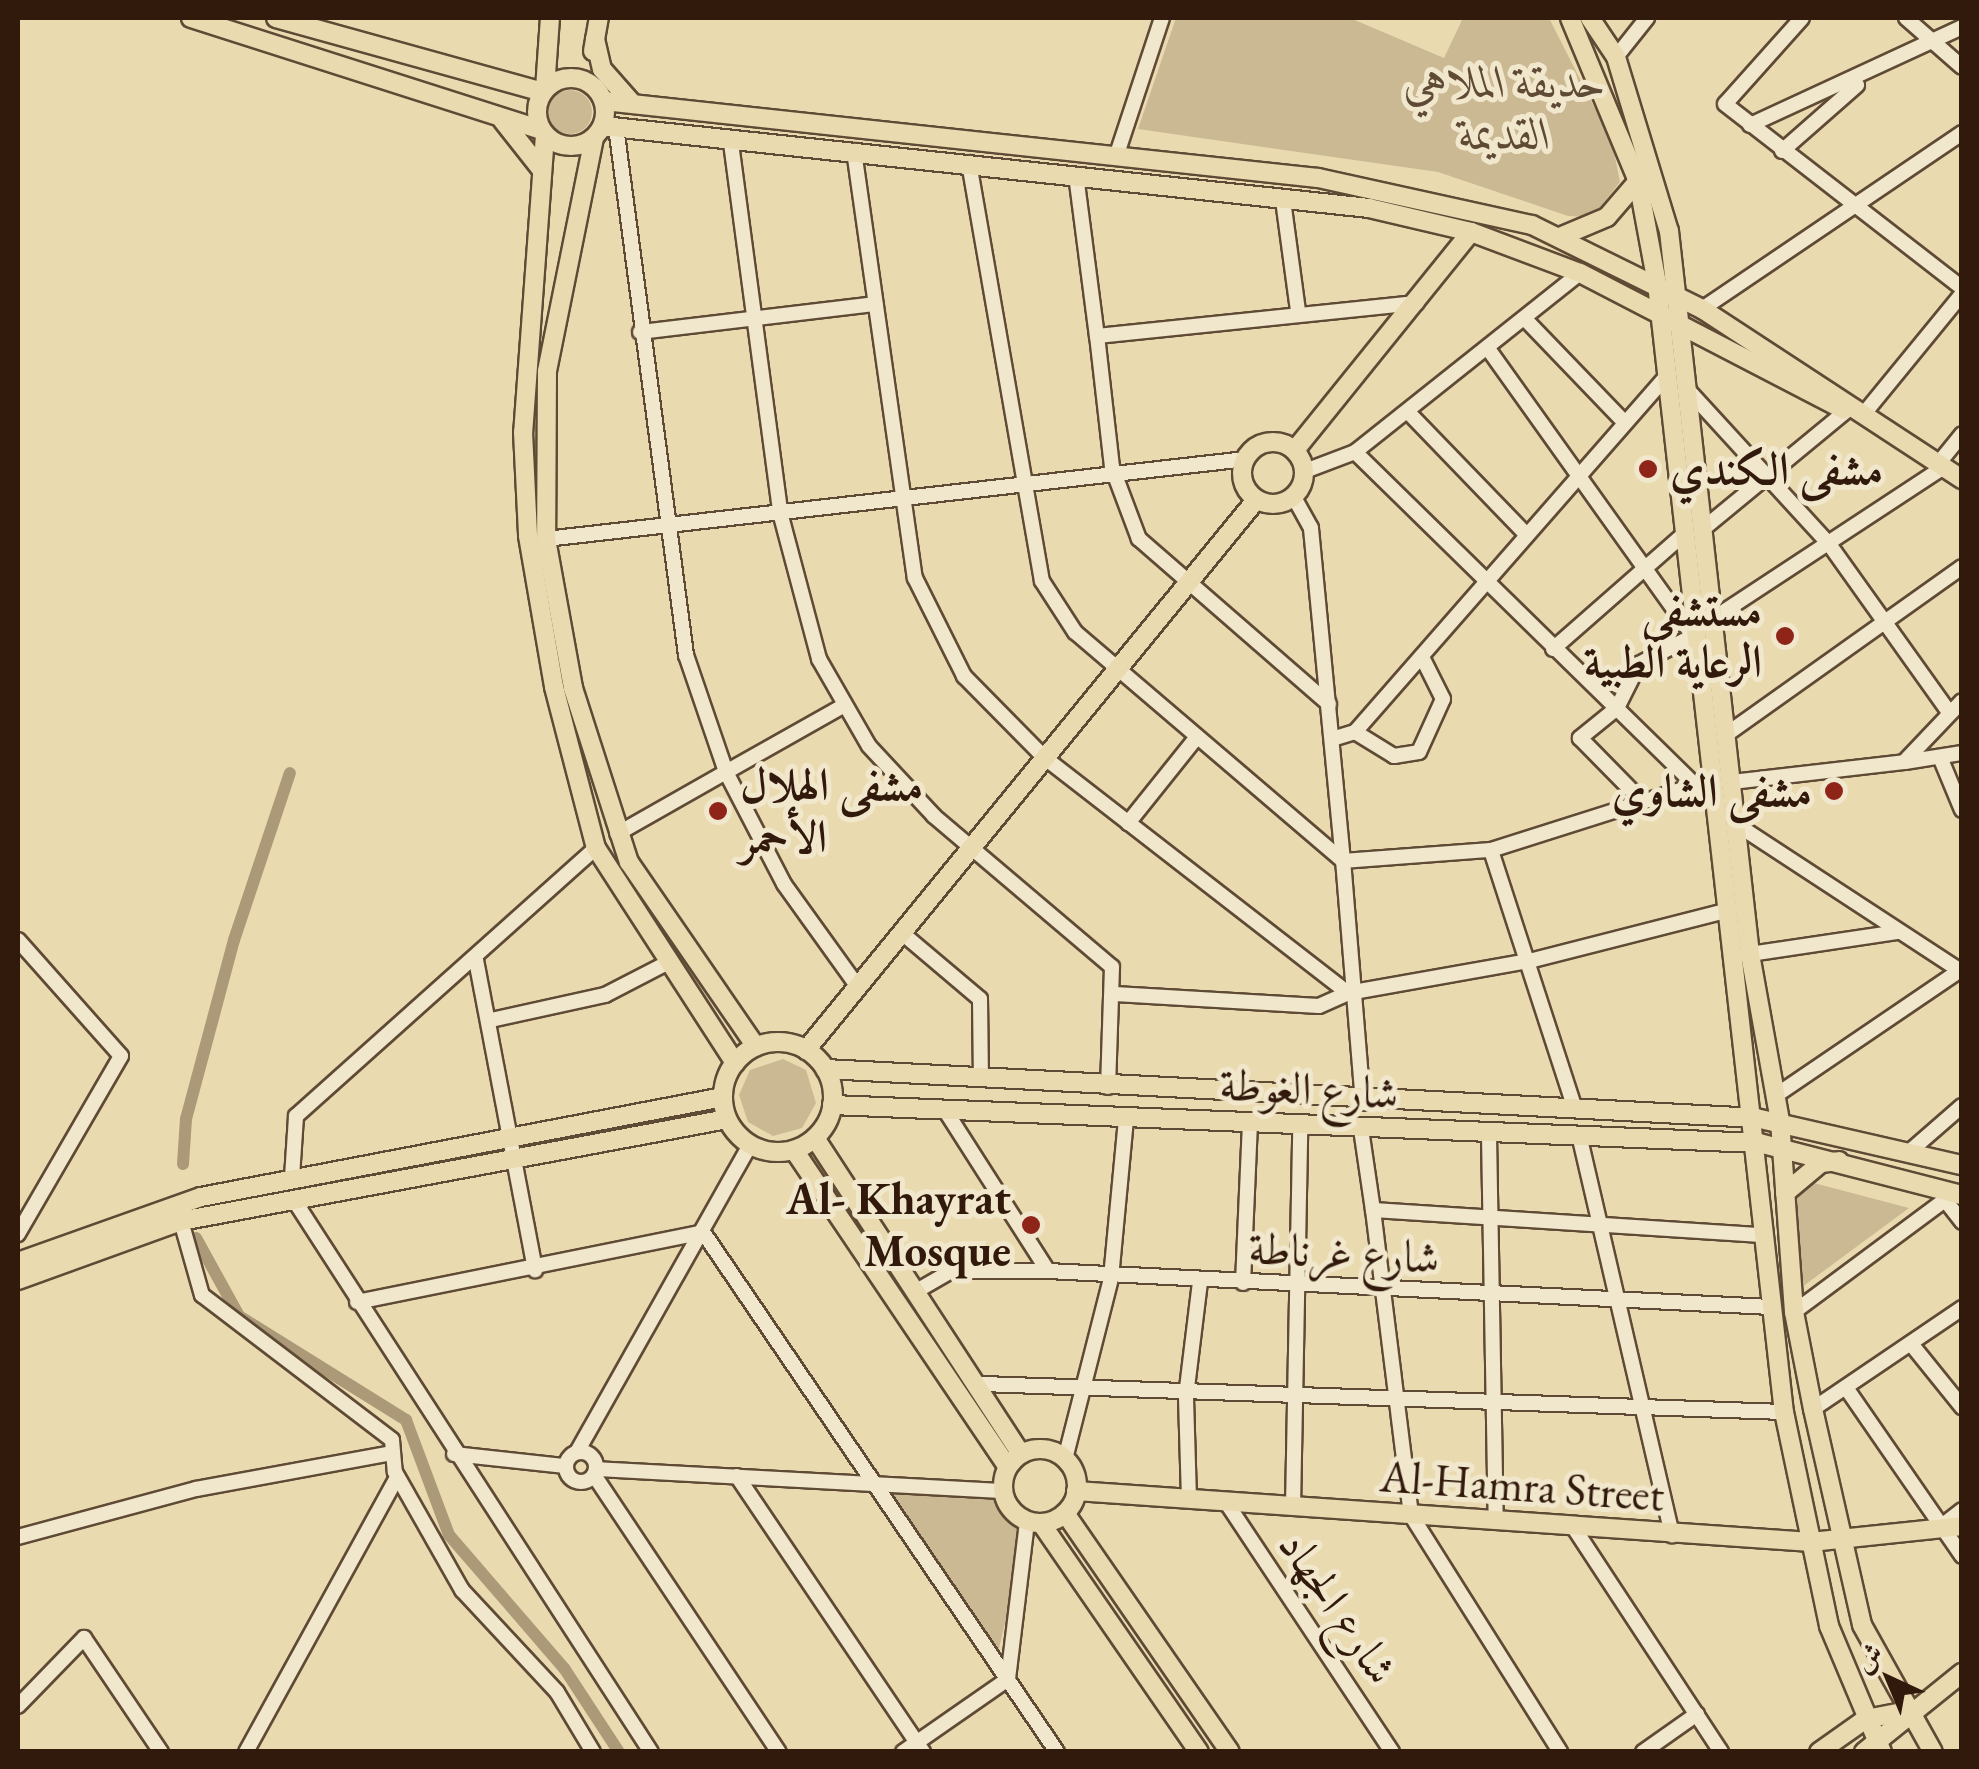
<!DOCTYPE html>
<html>
<head>
<meta charset="utf-8">
<style>
	body { margin:0 }
	#map { position:relative; width:1979px; height:1769px; overflow:hidden; background:#eadab0; font-family:"EB Garamond",Amiri,serif }
	div>[style] { position:absolute }
	[style*='--x'] { left:calc(var(--x)*1px); top:calc(var(--y)*1px); width:calc(var(--w)*1px); rotate:calc(var(--a)*1deg) }
	.green>* { inset:0; background:#cbb994 }
	.round { border-radius:50% }
	.canal>* { height:12px; margin:-6px; padding:0 6px; transform-origin:6px; border-radius:6px; background:#ab9978 }
	.roads { filter:drop-shadow(2px 0 #5f4a35) drop-shadow(-2px 0 #5f4a35) drop-shadow(0 2px #5f4a35) drop-shadow(0 -2px #5f4a35) }
	.minor>* { height:14px; margin:-7px; padding:0 7px; transform-origin:7px; border-radius:7px; background:#f1e7cc }
	.minor>.ring { margin:-7px; padding:0; box-sizing:content-box; background:none; border:14px solid #f1e7cc; border-radius:50% }
	.major>* { height:18px; margin:-9px; padding:0 9px; transform-origin:9px; border-radius:9px; background:#eadab0 }
	.major>.ring { margin:-9px; padding:0; box-sizing:content-box; background:none; border:18px solid #eadab0; border-radius:50% }
	.dots>* { width:28px; height:28px; translate:-50% -50%; box-sizing:border-box; border:5px solid #f1e7cc; border-radius:50% }
	span { translate:-50% -50%; white-space:nowrap; text-align:center; line-height:1.15; -webkit-text-stroke:10px #f1e7cc; paint-order:stroke }
	.park-label { font-size:45px; color:#5f4a35; font-style:italic }
	.poi-label { font-size:45px; color:#311a0c; font-weight:700 }
	.left { translate:0 -50%; text-align:left }
	.right { translate:-100% -50%; text-align:right }
	.street-label { font-size:45px; color:#311a0c }
	.frame { position:absolute; inset:0; border:20px solid #311a0c; pointer-events:none }
	.north { position:absolute; left:1839px; top:1629px; width:100px; height:100px; -webkit-text-stroke:8px #f1e7cc; paint-order:stroke; rotate:316deg; font-size:28px; font-weight:700; line-height:40px; text-align:center; color:#311a0c }
	.north::after { content:''; display:block; margin:auto; width:35px; height:45px; background:#311a0c; clip-path:polygon(50% 0,100% 100%,50% 72%,0 100%) }
</style>
</head>
<body>
<div id="map">
	<div class="green">
		<i style="clip-path:polygon(1176px 18px,1350px 18px,1444px 58px,1463px 18px,1549px 18px,1612px 142px,1620px 182px,1592px 217px,1568px 216px,1438px 172px,1138px 129px)"></i>
		<i class="round" style="left:548px;top:90px;width:44px;height:44px"></i>
		<i style="clip-path:polygon(783px 1059px,806px 1070px,816px 1103px,802px 1128px,773px 1136px,748px 1122px,739px 1095px,750px 1070px)"></i>
		<i style="clip-path:polygon(1810px 1182px,1909px 1208px,1802px 1287px,1793px 1195px)"></i>
		<i style="clip-path:polygon(890px 1492px,993px 1499px,1025px 1536px,998px 1653px)"></i>
	</div>
	<div class="canal">
		<i style="--x:183;--y:1164;--w:45;--a:-86.2"></i>
		<i style="--x:186;--y:1119;--w:185;--a:-75"></i>
		<i style="--x:234;--y:940;--w:176;--a:-71.5"></i>
		<i style="--x:196;--y:1238;--w:89;--a:61.1"></i>
		<i style="--x:239;--y:1316;--w:197;--a:31.9"></i>
		<i style="--x:406;--y:1420;--w:123;--a:69.5"></i>
		<i style="--x:449;--y:1535;--w:176;--a:49.2"></i>
		<i style="--x:564;--y:1668;--w:100;--a:56.8"></i>
	</div>
	<div class="roads">
		<div class="minor">
			<i style="--x:1802;--y:18;--w:115;--a:131.8"></i>
			<i style="--x:1725;--y:104;--w:300;--a:37.8"></i>
			<i style="--x:1906;--y:18;--w:74;--a:41.2"></i>
			<i style="--x:1616;--y:57;--w:50;--a:-51.5"></i>
			<i style="--x:1750;--y:125;--w:234;--a:-24.8"></i>
			<i style="--x:616;--y:127;--w:533;--a:82.45"></i>
			<i style="--x:686;--y:655;--w:124;--a:71.1"></i>
			<i style="--x:726;--y:772;--w:125;--a:150.4"></i>
			<i style="--x:731;--y:143;--w:376;--a:82.4"></i>
			<i style="--x:781;--y:516;--w:148;--a:75.1"></i>
			<i style="--x:819;--y:659;--w:100;--a:60.1"></i>
			<i style="--x:869;--y:746;--w:96;--a:47.1"></i>
			<i style="--x:934;--y:816;--w:233;--a:40.3"></i>
			<i style="--x:1112;--y:967;--w:120;--a:91.9"></i>
			<i style="--x:854;--y:151;--w:431;--a:81.9"></i>
			<i style="--x:915;--y:578;--w:110;--a:63.4"></i>
			<i style="--x:964;--y:676;--w:115;--a:45.4"></i>
			<i style="--x:1045;--y:758;--w:383;--a:37.8"></i>
			<i style="--x:1348;--y:993;--w:188;--a:-10.1"></i>
			<i style="--x:1533;--y:960;--w:198;--a:-14.3"></i>
			<i style="--x:1782;--y:151;--w:100;--a:-41.3"></i>
			<i style="--x:1116;--y:157;--w:146;--a:-71.7"></i>
			<i style="--x:969;--y:163;--w:424;--a:80.1"></i>
			<i style="--x:1042;--y:581;--w:61;--a:57.1"></i>
			<i style="--x:1075;--y:632;--w:353;--a:40.5"></i>
			<i style="--x:1343;--y:861;--w:335;--a:-95.5"></i>
			<i style="--x:1311;--y:528;--w:35;--a:-119"></i>
			<i style="--x:1076;--y:175;--w:162;--a:82.6"></i>
			<i style="--x:1283;--y:200;--w:112;--a:82.3"></i>
			<i style="--x:1702;--y:309;--w:314;--a:-34.1"></i>
			<i style="--x:1526;--y:320;--w:141;--a:46.1"></i>
			<i style="--x:640;--y:332;--w:237;--a:-6.8"></i>
			<i style="--x:1489;--y:350;--w:351;--a:54.5"></i>
			<i style="--x:1693;--y:636;--w:61;--a:152.6"></i>
			<i style="--x:1639;--y:664;--w:49;--a:116.6"></i>
			<i style="--x:1617;--y:708;--w:48;--a:141"></i>
			<i style="--x:1580;--y:738;--w:86;--a:45.5"></i>
			<i style="--x:1687;--y:389;--w:210;--a:47.5"></i>
			<i style="--x:1829;--y:544;--w:206;--a:54.5"></i>
			<i style="--x:1867;--y:410;--w:150;--a:-50.7"></i>
			<i style="--x:1408;--y:412;--w:168;--a:46"></i>
			<i style="--x:1355;--y:452;--w:473;--a:44.4"></i>
			<i style="--x:1942;--y:459;--w:32;--a:-51"></i>
			<i style="--x:1305;--y:471;--w:53;--a:-20.8"></i>
			<i style="--x:1355;--y:452;--w:288;--a:-38.5"></i>
			<i style="--x:1703;--y:529;--w:185;--a:-39.5"></i>
			<i style="--x:546;--y:539;--w:705;--a:-6.52"></i>
			<i style="--x:1717;--y:616;--w:266;--a:-33.3"></i>
			<i style="--x:1553;--y:649;--w:174;--a:-41.3"></i>
			<i style="--x:1329;--y:704;--w:252;--a:-139"></i>
			<i style="--x:1139;--y:539;--w:77;--a:-110.6"></i>
			<i style="--x:1112;--y:467;--w:132;--a:-96.5"></i>
			<i style="--x:1097;--y:336;--w:321;--a:-5.9"></i>
			<i style="--x:843;--y:706;--w:134;--a:150.6"></i>
			<i style="--x:726;--y:772;--w:126;--a:62.6"></i>
			<i style="--x:784;--y:884;--w:127;--a:54.3"></i>
			<i style="--x:1355;--y:732;--w:46;--a:31.6"></i>
			<i style="--x:1394;--y:756;--w:25;--a:-9"></i>
			<i style="--x:1419;--y:752;--w:58;--a:-65.6"></i>
			<i style="--x:1443;--y:699;--w:47;--a:-116.6"></i>
			<i style="--x:1727;--y:734;--w:288;--a:-35.4"></i>
			<i style="--x:1332;--y:739;--w:24;--a:-17"></i>
			<i style="--x:1355;--y:732;--w:475;--a:-48.8"></i>
			<i style="--x:1940;--y:757;--w:57;--a:67.5"></i>
			<i style="--x:1905;--y:762;--w:58;--a:-9"></i>
			<i style="--x:1732;--y:782;--w:173;--a:-6.6"></i>
			<i style="--x:1904;--y:762;--w:84;--a:-46.4"></i>
			<i style="--x:1128;--y:823;--w:110;--a:-51.3"></i>
			<i style="--x:1736;--y:824;--w:270;--a:33.2"></i>
			<i style="--x:902;--y:933;--w:102;--a:40.2"></i>
			<i style="--x:980;--y:999;--w:80;--a:89.3"></i>
			<i style="--x:18;--y:940;--w:155;--a:48.4"></i>
			<i style="--x:121;--y:1056;--w:206;--a:120.1"></i>
			<i style="--x:1750;--y:954;--w:150;--a:-8.5"></i>
			<i style="--x:476;--y:960;--w:316;--a:79.2"></i>
			<i style="--x:1115;--y:994;--w:204;--a:3.4"></i>
			<i style="--x:1319;--y:1006;--w:32;--a:-24"></i>
			<i style="--x:491;--y:1020;--w:117;--a:-12.4"></i>
			<i style="--x:605;--y:995;--w:70;--a:-27.3"></i>
			<i style="--x:1775;--y:1096;--w:226;--a:-34.2"></i>
			<i style="--x:1363;--y:1103;--w:243;--a:-94.7"></i>
			<i style="--x:1343;--y:861;--w:148;--a:-4.3"></i>
			<i style="--x:1575;--y:1109;--w:272;--a:-108"></i>
			<i style="--x:1491;--y:850;--w:229;--a:-17.6"></i>
			<i style="--x:945;--y:1110;--w:191;--a:57.4"></i>
			<i style="--x:1361;--y:1129;--w:82;--a:81.6"></i>
			<i style="--x:1373;--y:1210;--w:390;--a:3.7"></i>
			<i style="--x:1489;--y:1135;--w:387;--a:89"></i>
			<i style="--x:1580;--y:1139;--w:407;--a:76.9"></i>
			<i style="--x:1909;--y:1152;--w:70;--a:-41"></i>
			<i style="--x:292;--y:1177;--w:61;--a:-86.2"></i>
			<i style="--x:296;--y:1116;--w:402;--a:-41.8"></i>
			<i style="--x:294;--y:1200;--w:657;--a:57.11"></i>
			<i style="--x:1945;--y:1200;--w:28;--a:52"></i>
			<i style="--x:1373;--y:1210;--w:307;--a:82.9"></i>
			<i style="--x:1411;--y:1515;--w:280;--a:57.8"></i>
			<i style="--x:181;--y:1221;--w:77;--a:74.2"></i>
			<i style="--x:202;--y:1295;--w:239;--a:37.3"></i>
			<i style="--x:392;--y:1440;--w:32;--a:85"></i>
			<i style="--x:395;--y:1472;--w:136;--a:60.4"></i>
			<i style="--x:462;--y:1590;--w:139;--a:47"></i>
			<i style="--x:557;--y:1692;--w:70;--a:59"></i>
			<i style="--x:1243;--y:1283;--w:159;--a:-87.5"></i>
			<i style="--x:920;--y:1289;--w:36;--a:-30"></i>
			<i style="--x:951;--y:1271;--w:97;--a:0"></i>
			<i style="--x:1048;--y:1271;--w:723;--a:2.85"></i>
			<i style="--x:357;--y:1302;--w:353;--a:-11.4"></i>
			<i style="--x:703;--y:1232;--w:629;--a:55.75"></i>
			<i style="--x:1794;--y:1312;--w:199;--a:-36.6"></i>
			<i style="--x:1912;--y:1345;--w:80;--a:51.1"></i>
			<i style="--x:982;--y:1384;--w:802;--a:2"></i>
			<i style="--x:1849;--y:1392;--w:199;--a:55.4"></i>
			<i style="--x:1813;--y:1409;--w:180;--a:-34.1"></i>
			<i class="ring" style="left:566px;top:1452px;width:16px;height:16px"></i>
			<i style="--x:577;--y:1452;--w:352;--a:-60.6"></i>
			<i style="--x:454;--y:1454;--w:112;--a:6.2"></i>
			<i style="--x:1065;--y:1459;--w:187;--a:-75.7"></i>
			<i style="--x:1111;--y:1278;--w:161;--a:-84.6"></i>
			<i style="--x:596;--y:1469;--w:408;--a:3.1"></i>
			<i style="--x:594;--y:1475;--w:333;--a:56.3"></i>
			<i style="--x:737;--y:1476;--w:333;--a:56"></i>
			<i style="--x:1189;--y:1499;--w:103;--a:-91.7"></i>
			<i style="--x:1186;--y:1396;--w:115;--a:-83"></i>
			<i style="--x:1226;--y:1502;--w:300;--a:56.4"></i>
			<i style="--x:1293;--y:1507;--w:381;--a:-88.9"></i>
			<i style="--x:1574;--y:1528;--w:268;--a:56.7"></i>
			<i style="--x:1939;--y:1528;--w:29;--a:-38"></i>
			<i style="--x:18;--y:1537;--w:184;--a:-15.1"></i>
			<i style="--x:196;--y:1489;--w:200;--a:-10.4"></i>
			<i style="--x:18;--y:1706;--w:95;--a:-45.9"></i>
			<i style="--x:84;--y:1638;--w:138;--a:56"></i>
			<i style="--x:246;--y:1752;--w:314;--a:-61.2"></i>
			<i style="--x:903;--y:1752;--w:128;--a:-34.8"></i>
			<i style="--x:1008;--y:1679;--w:159;--a:-83.1"></i>
			<i style="--x:1643;--y:1752;--w:66;--a:-35.1"></i>
		</div>
		<div class="major">
			<i style="--x:191;--y:18;--w:367;--a:17.7"></i>
			<i style="--x:276;--y:18;--w:277;--a:15.5"></i>
			<i style="--x:1570;--y:18;--w:177;--a:67.4"></i>
			<i style="--x:1638;--y:181;--w:105;--a:79.5"></i>
			<i style="--x:1657;--y:284;--w:1135;--a:83.58"></i>
			<i style="--x:1784;--y:1412;--w:219;--a:78.1"></i>
			<i style="--x:1829;--y:1626;--w:137;--a:67.2"></i>
			<i style="--x:1590;--y:18;--w:47;--a:56.3"></i>
			<i style="--x:1616;--y:57;--w:182;--a:73.1"></i>
			<i style="--x:1669;--y:231;--w:728;--a:83.61"></i>
			<i style="--x:1750;--y:954;--w:170;--a:79.8"></i>
			<i style="--x:1780;--y:1121;--w:192;--a:85.8"></i>
			<i style="--x:1794;--y:1312;--w:99;--a:78.9"></i>
			<i style="--x:1813;--y:1409;--w:221;--a:77.2"></i>
			<i style="--x:1862;--y:1625;--w:145;--a:60.8"></i>
			<i style="--x:595;--y:39;--w:31;--a:77"></i>
			<i style="--x:602;--y:69;--w:45;--a:48.6"></i>
			<i style="--x:593;--y:51;--w:34;--a:-80"></i>
			<i class="ring" style="left:537px;top:78px;width:50px;height:50px"></i>
			<i style="--x:545;--y:89;--w:71;--a:-86"></i>
			<i style="--x:604;--y:101;--w:718;--a:6.16"></i>
			<i style="--x:1318;--y:178;--w:219;--a:12.4"></i>
			<i style="--x:1532;--y:225;--w:190;--a:26.3"></i>
			<i style="--x:1702;--y:309;--w:311;--a:33.2"></i>
			<i style="--x:503;--y:121;--w:61;--a:51.6"></i>
			<i style="--x:603;--y:126;--w:770;--a:6.11"></i>
			<i style="--x:1369;--y:208;--w:105;--a:13.2"></i>
			<i style="--x:1471;--y:232;--w:116;--a:20.6"></i>
			<i style="--x:1580;--y:273;--w:297;--a:27.4"></i>
			<i style="--x:545;--y:135;--w:298;--a:94.2"></i>
			<i style="--x:523;--y:432;--w:104;--a:87.2"></i>
			<i style="--x:528;--y:536;--w:153;--a:80.2"></i>
			<i style="--x:554;--y:687;--w:166;--a:75.4"></i>
			<i style="--x:596;--y:848;--w:256;--a:57.1"></i>
			<i style="--x:594;--y:138;--w:238;--a:101.4"></i>
			<i style="--x:547;--y:371;--w:168;--a:90.3"></i>
			<i style="--x:546;--y:539;--w:151;--a:79.7"></i>
			<i style="--x:573;--y:688;--w:183;--a:72.2"></i>
			<i style="--x:629;--y:862;--w:224;--a:55.5"></i>
			<i style="--x:1562;--y:236;--w:49;--a:-22.9"></i>
			<i style="--x:1607;--y:217;--w:48;--a:-49.3"></i>
			<i class="ring" style="left:1242px;top:442px;width:44px;height:44px"></i>
			<i style="--x:1295;--y:450;--w:280;--a:-51.1"></i>
			<i class="ring" style="left:723px;top:1042px;width:92px;height:92px"></i>
			<i style="--x:806;--y:1050;--w:711;--a:-50.71"></i>
			<i style="--x:825;--y:1069;--w:932;--a:3.01"></i>
			<i style="--x:1756;--y:1118;--w:211;--a:12.9"></i>
			<i style="--x:832;--y:1105;--w:928;--a:2.35"></i>
			<i style="--x:1759;--y:1143;--w:210;--a:14.4"></i>
			<i style="--x:815;--y:1138;--w:377;--a:56.9"></i>
			<i style="--x:794;--y:1150;--w:382;--a:56"></i>
			<i style="--x:1785;--y:1193;--w:47;--a:-39.8"></i>
			<i style="--x:1821;--y:1163;--w:18;--a:-6"></i>
			<i style="--x:18;--y:1262;--w:194;--a:-19.6"></i>
			<i style="--x:201;--y:1197;--w:531;--a:-10.84"></i>
			<i style="--x:18;--y:1280;--w:173;--a:-19.9"></i>
			<i style="--x:181;--y:1221;--w:555;--a:-10.58"></i>
			<i class="ring" style="left:1003px;top:1449px;width:56px;height:56px"></i>
			<i style="--x:1076;--y:1491;--w:737;--a:3.97"></i>
			<i style="--x:1811;--y:1542;--w:152;--a:-6"></i>
			<i style="--x:1065;--y:1513;--w:290;--a:55.4"></i>
			<i style="--x:1041;--y:1523;--w:278;--a:55.4"></i>
			<i style="--x:1819;--y:1752;--w:57;--a:-35.1"></i>
			<i style="--x:1866;--y:1719;--w:42;--a:-11"></i>
			<i style="--x:1864;--y:1752;--w:126;--a:-38.9"></i>
		</div>
	</div>
	<div class="dots">
		<i style="left:1648px;top:469px;background:#8f2418"></i>
		<i style="left:1785px;top:636px;background:#8f2418"></i>
		<i style="left:1834px;top:791px;background:#8f2418"></i>
		<i style="left:718px;top:811px;background:#8f2418"></i>
		<i style="left:1031px;top:1225px;background:#8f2418"></i>
	</div>
	<div class="park-label">
		<span style="left:1505px;top:108px">حديقة الملاهي<br>القديمة</span>
	</div>
	<div class="poi-label">
		<span class="left" style="left:1670px;top:469px">مشفى الكندي</span>
		<span class="right" style="left:1762px;top:636px">مستشفى<br>الرعاية الطبية</span>
		<span class="left" style="left:740px;top:811px">مشفى الهلال<br>الأحمر</span>
		<span class="right" style="left:1812px;top:791px">مشفى الشاوي</span>
		<span class="right" style="left:1011px;top:1225px">Al- Khayrat<br>Mosque</span>
	</div>
	<div class="street-label">
		<span style="left:1309px;top:1089px;rotate:3deg">شارع الغوطة</span>
		<span style="left:1344px;top:1253px;rotate:3deg">شارع غرناطة</span>
		<span style="left:1522px;top:1486px;rotate:4deg">Al-Hamra Street</span>
		<span style="left:1338px;top:1607px;rotate:56deg">شارع الجهاد</span>
	</div>
	<div class="frame"></div>
	<div class="north">ش</div>
</div>
</body>
</html>
